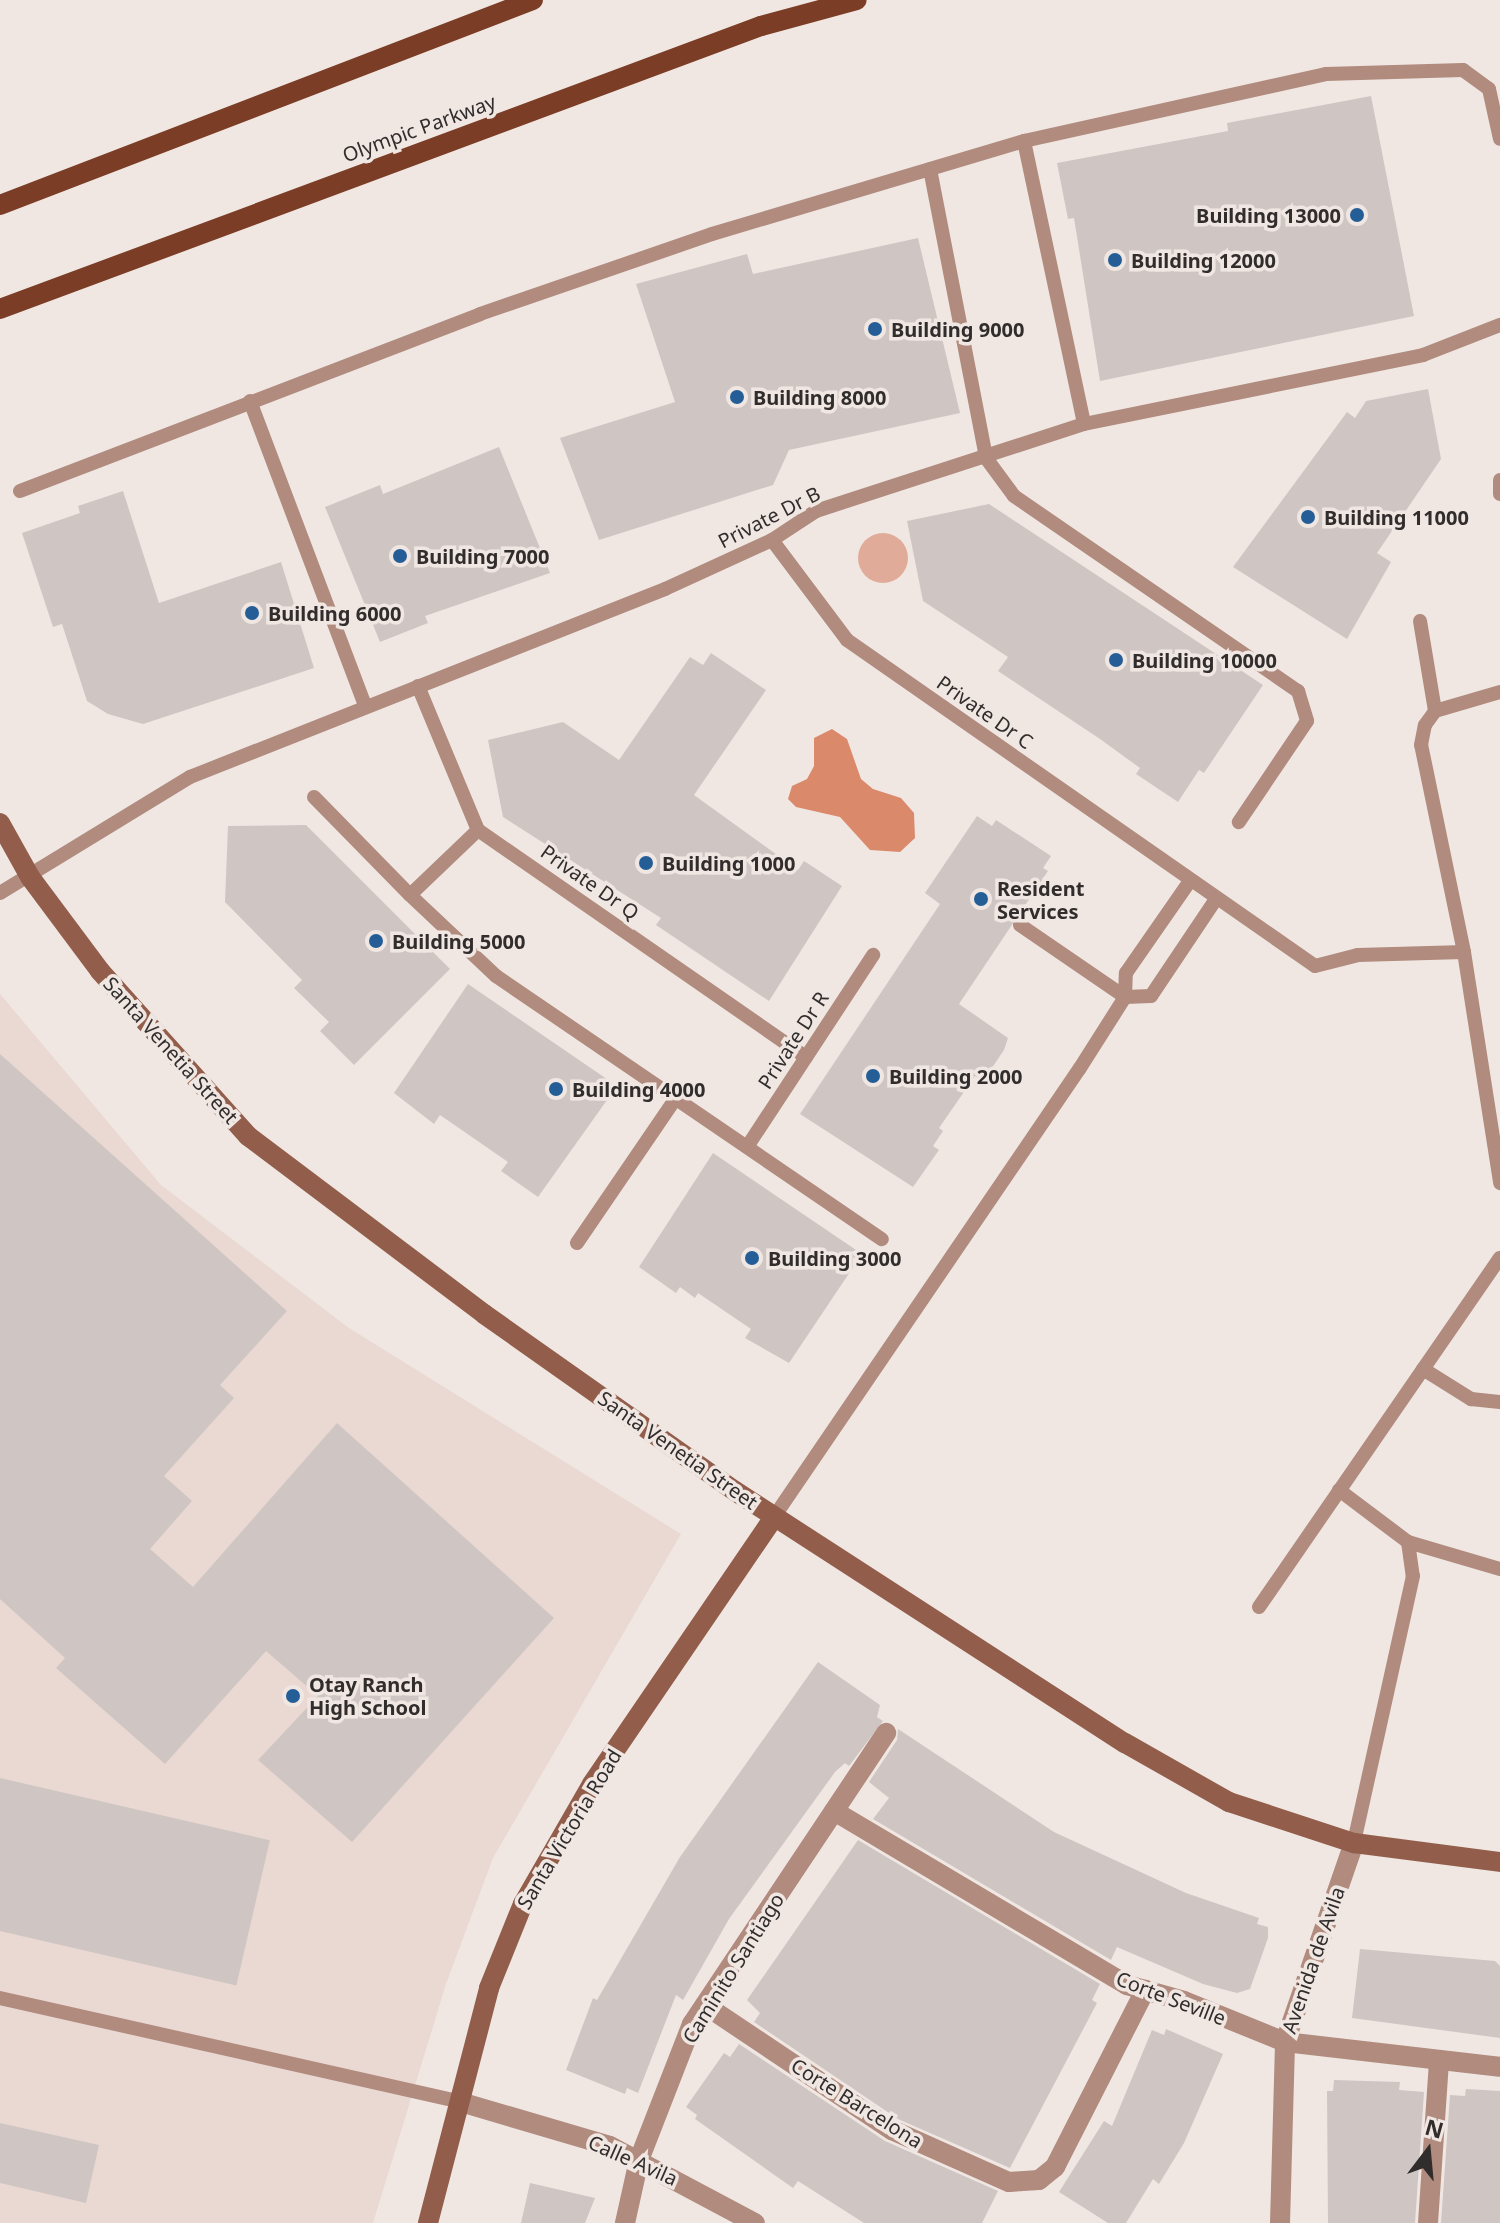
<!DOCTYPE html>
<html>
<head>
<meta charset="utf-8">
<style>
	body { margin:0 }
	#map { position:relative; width:1500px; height:2223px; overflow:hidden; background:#f0e7e3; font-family:"Noto Sans",sans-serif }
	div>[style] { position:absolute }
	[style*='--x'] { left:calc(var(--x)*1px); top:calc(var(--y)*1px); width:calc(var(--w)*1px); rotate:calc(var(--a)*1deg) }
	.built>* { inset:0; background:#ead8d3 }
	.green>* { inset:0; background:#e0ab98 }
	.round { border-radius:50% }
	.water>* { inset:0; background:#db896b }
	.building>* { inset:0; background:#cfc6c3; transform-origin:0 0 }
	.lane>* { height:14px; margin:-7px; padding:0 7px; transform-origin:7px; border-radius:7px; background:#b08b7e }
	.street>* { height:20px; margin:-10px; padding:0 10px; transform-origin:10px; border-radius:10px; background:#b08b7e }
	.secondary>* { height:20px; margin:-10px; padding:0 10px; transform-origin:10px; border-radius:10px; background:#925e4b }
	.primary>* { height:20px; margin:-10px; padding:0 10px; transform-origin:10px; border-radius:10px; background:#7b3d25 }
	.dots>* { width:22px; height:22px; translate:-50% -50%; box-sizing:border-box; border:4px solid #f0e7e3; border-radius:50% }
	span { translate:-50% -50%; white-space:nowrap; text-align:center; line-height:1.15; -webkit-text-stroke:7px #f0e7e3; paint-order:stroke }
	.street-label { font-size:20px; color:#312d2c }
	.poi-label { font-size:20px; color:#312d2c; font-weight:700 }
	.right { translate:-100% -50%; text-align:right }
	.left { translate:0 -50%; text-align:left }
	.north { position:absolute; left:1388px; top:2111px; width:80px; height:80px; -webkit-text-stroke:6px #f0e7e3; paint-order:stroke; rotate:16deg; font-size:22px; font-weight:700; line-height:32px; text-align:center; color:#312d2c }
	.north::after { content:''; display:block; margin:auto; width:28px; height:36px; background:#312d2c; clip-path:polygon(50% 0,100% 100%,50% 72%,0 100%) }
</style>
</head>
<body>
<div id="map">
	<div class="built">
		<i style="clip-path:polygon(0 994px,161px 1185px,349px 1328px,681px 1534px,493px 1858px,446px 1984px,373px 2223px,0 2223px)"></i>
	</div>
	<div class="green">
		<i class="round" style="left:858px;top:533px;width:50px;height:50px"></i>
	</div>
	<div class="water">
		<i style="clip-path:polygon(832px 729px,847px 739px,861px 779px,873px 789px,901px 798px,914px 813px,915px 838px,900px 852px,870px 850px,840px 817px,796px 807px,788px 799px,792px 786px,807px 779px,814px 766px,814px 738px)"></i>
	</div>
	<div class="building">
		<i style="clip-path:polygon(1371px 96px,1414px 316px,1100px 381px,1074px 218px,1068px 219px,1057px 163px,1228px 131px,1227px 123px)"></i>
		<i style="clip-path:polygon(918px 238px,960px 413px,789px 450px,773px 485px,599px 540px,560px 438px,675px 402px,636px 284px,747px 254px,753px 274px)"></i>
		<i style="clip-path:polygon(1428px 389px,1441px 459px,1377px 553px,1391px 562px,1347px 639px,1233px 567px,1347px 412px,1355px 418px,1366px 401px)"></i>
		<i style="clip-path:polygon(499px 447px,550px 573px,425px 616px,428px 623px,380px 642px,325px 507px,380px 485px,383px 494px)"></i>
		<i style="clip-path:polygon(123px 491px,159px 603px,281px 562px,314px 668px,143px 724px,108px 714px,87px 701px,62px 624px,53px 627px,22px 533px,80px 513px,78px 506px)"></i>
		<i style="clip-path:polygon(989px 504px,1263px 685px,1204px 773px,1199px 770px,1178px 802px,1136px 774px,1140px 768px,1100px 739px,998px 671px,1008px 657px,923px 601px,907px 521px)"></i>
		<i style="clip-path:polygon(711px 653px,766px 690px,694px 795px,798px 870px,804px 861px,842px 886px,769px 1001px,656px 925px,661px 918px,503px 817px,488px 740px,563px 722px,619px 760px,690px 657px,703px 665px)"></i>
		<i style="clip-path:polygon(977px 816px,992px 826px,996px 820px,1051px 856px,1043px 868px,1048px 871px,959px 1004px,1008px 1038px,1004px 1050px,983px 1081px,975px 1076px,939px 1128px,943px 1131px,933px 1146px,939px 1150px,913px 1187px,800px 1114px,940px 904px,925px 893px)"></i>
		<i style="clip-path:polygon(306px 825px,450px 969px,354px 1065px,320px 1031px,329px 1022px,294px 988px,302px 980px,225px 902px,228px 826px)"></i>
		<i style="clip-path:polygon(468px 984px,617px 1086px,538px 1197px,501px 1171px,508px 1162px,440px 1115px,434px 1124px,394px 1093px)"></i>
		<i style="clip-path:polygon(0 1054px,287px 1311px,220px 1385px,234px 1398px,164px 1476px,192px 1501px,150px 1549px,193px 1587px,337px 1423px,554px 1618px,352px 1842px,258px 1760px,318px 1696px,266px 1651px,165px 1764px,56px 1668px,65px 1658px,0 1599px)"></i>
		<i style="clip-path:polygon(713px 1153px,862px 1254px,789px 1363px,745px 1338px,751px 1329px,698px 1293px,695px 1298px,680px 1287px,676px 1293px,639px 1267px)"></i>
		<i style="clip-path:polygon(818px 1662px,880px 1705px,877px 1717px,883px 1721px,849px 1766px,845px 1763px,835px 1772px,729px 1919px,683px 2000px,676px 1995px,638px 2093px,627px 2088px,625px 2094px,566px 2070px,593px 1998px,597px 2000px,680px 1857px)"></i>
		<i style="clip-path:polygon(898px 1729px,1054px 1832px,1186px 1893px,1259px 1918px,1257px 1924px,1268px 1927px,1268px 1938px,1250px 1989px,1237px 1993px,1203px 1984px,1117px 1947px,1111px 1960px,873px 1819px,889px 1798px,869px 1782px,897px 1740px)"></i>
		<i style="left:0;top:1778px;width:277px;height:149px;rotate:13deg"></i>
		<i style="clip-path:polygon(858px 1840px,1100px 1984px,1092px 2000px,1097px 2003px,1010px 2168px,898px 2119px,754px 2022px,760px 2013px,747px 2000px)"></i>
		<i style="clip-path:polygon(1360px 1949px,1495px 1961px,1500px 1966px,1500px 2038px,1352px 2018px)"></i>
		<i style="clip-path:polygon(1166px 2029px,1223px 2054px,1184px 2143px,1159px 2184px,1153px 2179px,1126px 2223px,1108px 2223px,1059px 2192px,1104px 2121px,1112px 2126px,1152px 2030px,1164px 2035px)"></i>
		<i style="clip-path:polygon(739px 2044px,885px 2141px,998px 2191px,982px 2223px,864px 2223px,798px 2181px,793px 2188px,695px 2119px,697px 2115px,686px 2107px,724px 2053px,730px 2057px)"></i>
		<i style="clip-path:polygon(1334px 2080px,1400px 2082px,1399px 2090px,1424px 2092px,1415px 2223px,1328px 2223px,1327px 2091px,1333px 2091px)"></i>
		<i style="clip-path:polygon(1466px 2089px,1500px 2091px,1500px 2223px,1441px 2223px,1450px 2095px,1465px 2096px)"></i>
		<i style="clip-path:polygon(0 2123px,99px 2145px,86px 2203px,0 2183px)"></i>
		<i style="clip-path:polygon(530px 2183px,595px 2198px,585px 2223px,521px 2223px)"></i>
	</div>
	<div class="lane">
		<i style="--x:1024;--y:141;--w:289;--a:78"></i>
		<i style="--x:930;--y:169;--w:294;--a:79"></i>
		<i style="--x:986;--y:458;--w:47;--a:53.6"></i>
		<i style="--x:1014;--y:496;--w:345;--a:34.5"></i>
		<i style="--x:1298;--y:691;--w:31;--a:73"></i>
		<i style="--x:1307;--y:721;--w:122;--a:124"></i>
		<i style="--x:250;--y:401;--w:326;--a:69.3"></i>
		<i style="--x:1500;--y:480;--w:14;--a:90"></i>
		<i style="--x:20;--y:491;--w:493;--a:-21"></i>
		<i style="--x:480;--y:314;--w:245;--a:-19"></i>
		<i style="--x:712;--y:234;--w:326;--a:-16.6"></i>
		<i style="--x:1024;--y:141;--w:309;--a:-12.5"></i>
		<i style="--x:1326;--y:74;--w:137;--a:-1.7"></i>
		<i style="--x:1463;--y:70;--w:32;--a:36"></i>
		<i style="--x:1489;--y:89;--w:51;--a:77.6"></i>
		<i style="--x:772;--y:540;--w:125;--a:53.1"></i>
		<i style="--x:847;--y:640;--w:570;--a:34.86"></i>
		<i style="--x:1315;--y:966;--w:44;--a:-14.3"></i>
		<i style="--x:1358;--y:955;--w:106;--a:-1.6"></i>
		<i style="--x:1464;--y:952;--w:234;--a:81.1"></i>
		<i style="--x:1420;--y:621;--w:91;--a:80.5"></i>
		<i style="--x:418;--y:686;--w:156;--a:67.4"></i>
		<i style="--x:478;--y:830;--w:399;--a:34.7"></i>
		<i style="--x:314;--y:797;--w:137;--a:45.6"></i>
		<i style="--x:478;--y:830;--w:94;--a:136.3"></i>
		<i style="--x:410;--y:895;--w:118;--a:43.3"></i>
		<i style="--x:496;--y:976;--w:467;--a:34.3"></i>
		<i style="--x:0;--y:893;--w:223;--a:-31.4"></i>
		<i style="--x:190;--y:777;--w:511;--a:-21.59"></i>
		<i style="--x:665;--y:589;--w:118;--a:-24.6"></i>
		<i style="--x:772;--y:540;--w:53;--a:-33.4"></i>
		<i style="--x:816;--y:511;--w:282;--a:-18"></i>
		<i style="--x:1084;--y:424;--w:346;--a:-11.5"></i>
		<i style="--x:1423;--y:355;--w:83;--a:-21.3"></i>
		<i style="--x:1020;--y:925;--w:127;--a:34.4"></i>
		<i style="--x:1125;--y:997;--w:26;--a:-2"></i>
		<i style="--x:1151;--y:996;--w:117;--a:-56.2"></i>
		<i style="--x:1464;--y:952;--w:211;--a:-101.7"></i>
		<i style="--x:1421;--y:745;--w:20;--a:-79"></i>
		<i style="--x:1425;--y:725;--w:17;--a:-54"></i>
		<i style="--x:1435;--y:711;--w:68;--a:-16.3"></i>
		<i style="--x:747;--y:1147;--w:230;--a:-56.7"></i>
		<i style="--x:577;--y:1243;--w:176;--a:-55.7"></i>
		<i style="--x:1423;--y:1369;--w:57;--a:32"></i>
		<i style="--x:1471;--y:1399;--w:29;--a:6"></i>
		<i style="--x:1339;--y:1490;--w:86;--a:37"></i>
		<i style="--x:1408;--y:1542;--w:34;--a:82"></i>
		<i style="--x:1413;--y:1576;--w:273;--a:102.5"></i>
		<i style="--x:774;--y:1517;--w:543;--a:-55.73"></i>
		<i style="--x:1080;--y:1068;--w:84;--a:-57.6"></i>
		<i style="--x:1125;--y:997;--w:24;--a:-88"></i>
		<i style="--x:1126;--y:973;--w:112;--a:-55.2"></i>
		<i style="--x:1408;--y:1542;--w:96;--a:16.4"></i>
		<i style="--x:1259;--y:1607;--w:424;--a:-55.4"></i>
		<i style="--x:0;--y:1998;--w:468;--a:12.7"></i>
	</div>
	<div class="street">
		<i style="--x:834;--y:1811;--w:341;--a:30.7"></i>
		<i style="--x:1127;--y:1985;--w:59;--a:15.7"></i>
		<i style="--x:1184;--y:2001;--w:109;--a:22.1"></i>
		<i style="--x:1285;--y:2042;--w:216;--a:6.6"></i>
		<i style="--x:705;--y:2005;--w:225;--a:33.8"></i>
		<i style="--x:892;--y:2130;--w:128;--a:24"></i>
		<i style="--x:1009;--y:2182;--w:30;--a:-4"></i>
		<i style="--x:1039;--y:2180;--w:21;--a:-39"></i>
		<i style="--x:1055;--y:2167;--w:199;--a:-63"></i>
		<i style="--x:457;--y:2101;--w:159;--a:16.4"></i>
		<i style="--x:610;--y:2146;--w:164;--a:28"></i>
		<i style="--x:625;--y:2223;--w:65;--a:-77.5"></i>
		<i style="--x:639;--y:2160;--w:146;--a:-68.7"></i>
		<i style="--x:692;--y:2024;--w:350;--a:-56.3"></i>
		<i style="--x:1280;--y:2223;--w:181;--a:-88.4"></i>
		<i style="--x:1285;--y:2042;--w:211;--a:-70.9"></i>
		<i style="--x:1428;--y:2223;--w:162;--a:-86.1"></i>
	</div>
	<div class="secondary">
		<i style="--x:0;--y:823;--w:62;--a:60.9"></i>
		<i style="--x:30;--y:877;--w:117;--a:53.3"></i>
		<i style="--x:100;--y:971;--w:222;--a:48.1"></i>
		<i style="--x:248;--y:1136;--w:296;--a:37"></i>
		<i style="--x:484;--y:1314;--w:307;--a:35.2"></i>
		<i style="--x:735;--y:1491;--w:464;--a:32.9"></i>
		<i style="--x:1125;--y:1743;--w:120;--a:29.6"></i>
		<i style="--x:1229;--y:1802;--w:132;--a:18.2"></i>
		<i style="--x:1354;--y:1843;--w:147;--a:7.4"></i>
		<i style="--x:428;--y:2223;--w:243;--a:-75.4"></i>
		<i style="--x:489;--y:1988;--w:91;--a:-68"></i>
		<i style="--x:523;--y:1904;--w:138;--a:-60.1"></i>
		<i style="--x:592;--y:1784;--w:323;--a:-55.7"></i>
	</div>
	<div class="primary">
		<i style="--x:0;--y:205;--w:571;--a:-21.04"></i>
		<i style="--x:0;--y:309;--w:812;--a:-20.4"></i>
		<i style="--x:761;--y:26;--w:99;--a:-15.2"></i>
	</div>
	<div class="dots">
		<i style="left:1357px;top:215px;background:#255e96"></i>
		<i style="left:1115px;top:260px;background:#255e96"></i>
		<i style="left:875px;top:329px;background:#255e96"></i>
		<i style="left:737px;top:397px;background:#255e96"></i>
		<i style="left:1308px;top:517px;background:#255e96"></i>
		<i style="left:400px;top:556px;background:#255e96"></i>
		<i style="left:252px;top:613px;background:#255e96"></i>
		<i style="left:1116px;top:660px;background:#255e96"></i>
		<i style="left:646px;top:863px;background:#255e96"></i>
		<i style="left:981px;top:899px;background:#255e96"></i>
		<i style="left:376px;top:941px;background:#255e96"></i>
		<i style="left:873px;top:1076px;background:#255e96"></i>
		<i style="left:556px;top:1089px;background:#255e96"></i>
		<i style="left:752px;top:1258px;background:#255e96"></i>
		<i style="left:293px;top:1696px;background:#255e96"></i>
	</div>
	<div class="street-label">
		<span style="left:419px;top:128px;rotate:-20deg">Olympic Parkway</span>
		<span style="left:769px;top:517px;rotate:-27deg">Private Dr B</span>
		<span style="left:985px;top:712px;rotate:35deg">Private Dr C</span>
		<span style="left:590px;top:882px;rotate:35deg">Private Dr Q</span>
		<span style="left:793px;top:1040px;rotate:-57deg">Private Dr R</span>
		<span style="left:171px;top:1050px;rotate:48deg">Santa Venetia Street</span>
		<span style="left:678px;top:1450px;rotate:35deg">Santa Venetia Street</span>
		<span style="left:569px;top:1829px;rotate:-59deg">Santa Victoria Road</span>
		<span style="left:1313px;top:1960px;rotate:-71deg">Avenida de Avila</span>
		<span style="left:733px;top:1968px;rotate:-58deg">Caminito Santiago</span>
		<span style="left:1171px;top:1998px;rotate:21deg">Corte Seville</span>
		<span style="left:857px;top:2103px;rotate:32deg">Corte Barcelona</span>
		<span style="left:633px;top:2160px;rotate:24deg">Calle Avila</span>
	</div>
	<div class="poi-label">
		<span class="right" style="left:1341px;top:215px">Building 13000</span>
		<span class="left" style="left:1131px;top:260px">Building 12000</span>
		<span class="left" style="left:891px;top:329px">Building 9000</span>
		<span class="left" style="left:753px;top:397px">Building 8000</span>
		<span class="left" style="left:1324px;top:517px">Building 11000</span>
		<span class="left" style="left:416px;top:556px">Building 7000</span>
		<span class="left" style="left:268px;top:613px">Building 6000</span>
		<span class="left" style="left:1132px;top:660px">Building 10000</span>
		<span class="left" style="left:662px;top:863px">Building 1000</span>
		<span class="left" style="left:997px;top:900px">Resident<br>Services</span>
		<span class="left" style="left:392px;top:941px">Building 5000</span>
		<span class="left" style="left:889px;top:1076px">Building 2000</span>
		<span class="left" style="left:572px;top:1089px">Building 4000</span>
		<span class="left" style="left:768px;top:1258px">Building 3000</span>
		<span class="left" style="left:309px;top:1696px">Otay Ranch<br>High School</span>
	</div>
	<div class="north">N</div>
</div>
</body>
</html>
